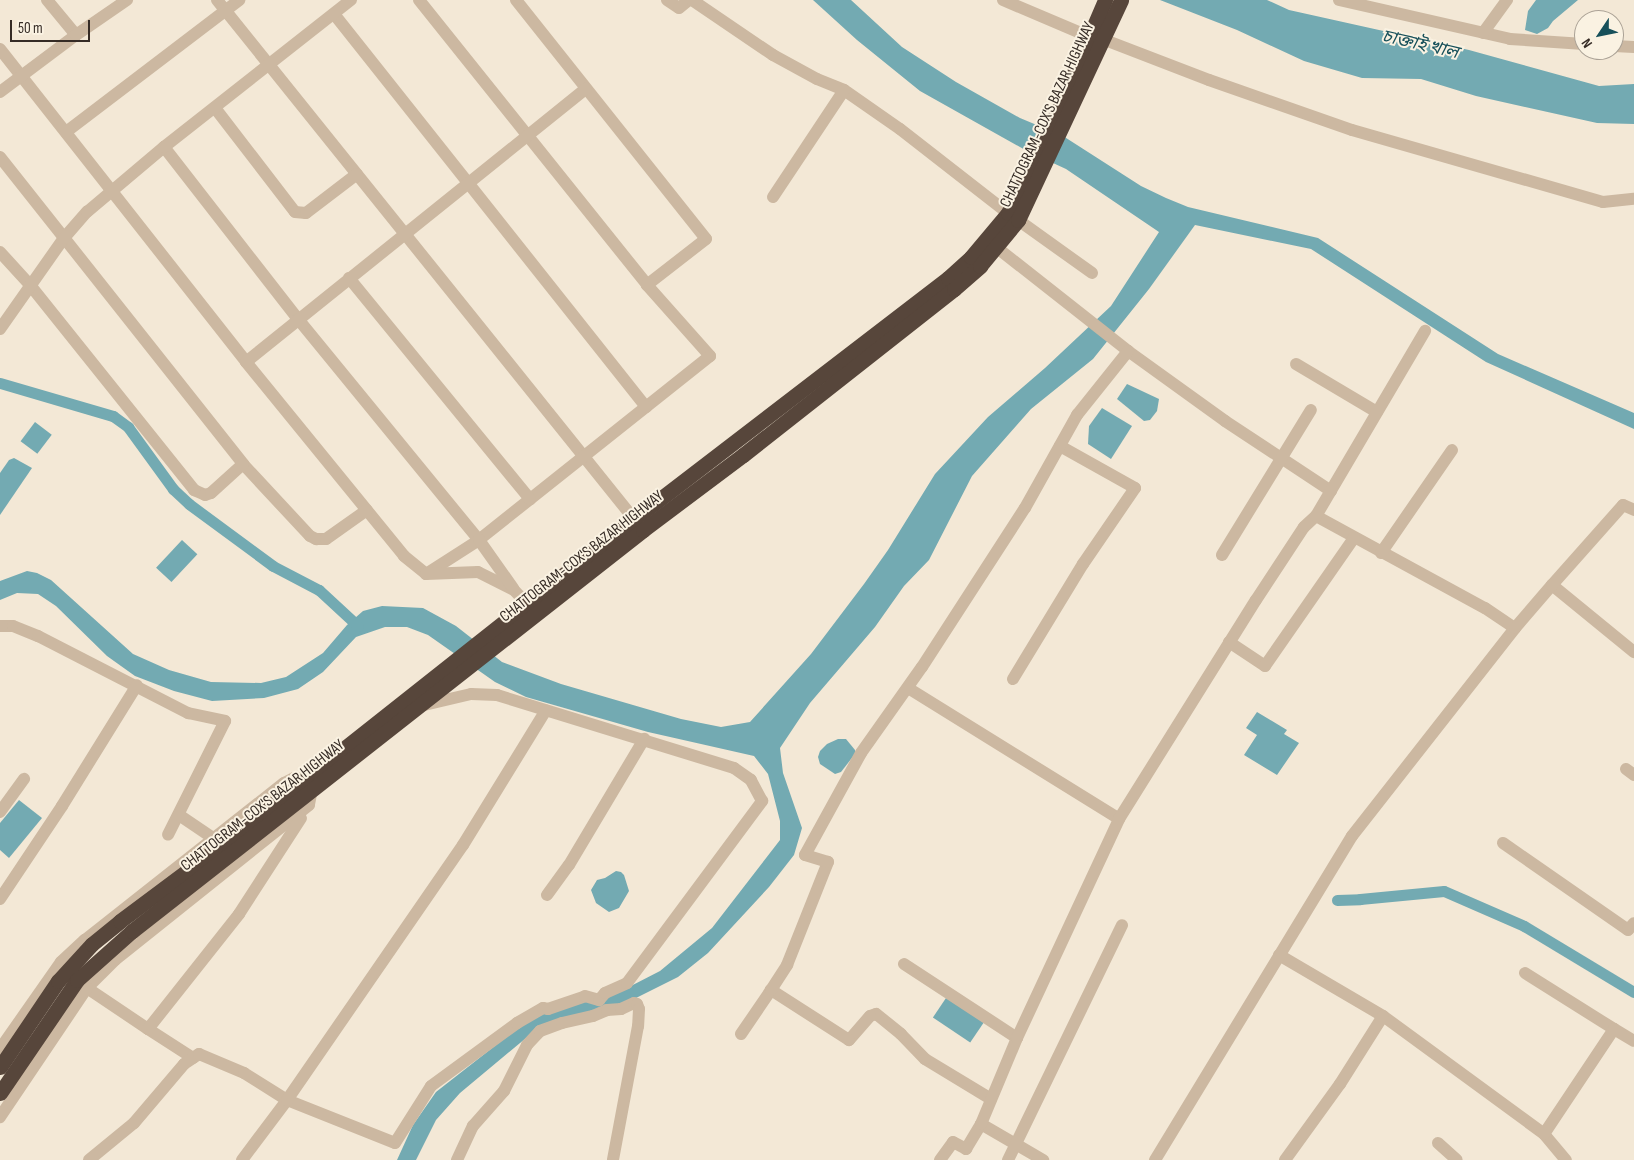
<!DOCTYPE html>
<html>
<head>
<meta charset="utf-8">
<style>
	body { margin:0 }
	#map { position:relative; width:1634px; height:1160px; overflow:hidden; background:#f3e8d6; font-family:"Sofia Sans Condensed","Noto Sans Bengali",sans-serif }
	div>[style] { position:absolute }
	[style*='--x'] { left:calc(var(--x)*1px); top:calc(var(--y)*1px); width:calc(var(--w)*1px); rotate:calc(var(--a)*1deg) }
	.water>* { inset:0; background:#73aab2; transform-origin:0 0 }
	.canal>* { height:11px; margin:-5.5px; padding:0 5.5px; transform-origin:5.5px; border-radius:5.5px; background:#73aab2 }
	.minor>* { height:12px; margin:-6px; padding:0 6px; transform-origin:6px; border-radius:6px; background:#ccb8a1 }
	.highway>* { height:15px; margin:-7.5px; padding:0 7.5px; transform-origin:7.5px; border-radius:7.5px; background:#57463b }
	span { translate:-50% -50%; white-space:nowrap; text-align:center; line-height:1.15; -webkit-text-stroke:4px #faf2e2; paint-order:stroke }
	.street-label { font-size:16px; color:#352b25 }
	.water-label { font-size:18px; color:#17505a; font-style:italic }
	.north { position:absolute; left:1574px; top:10px; width:50px; height:50px; box-sizing:border-box; background:#faf2e2; border:1px solid #aba296; border-radius:50%; rotate:236deg; font-size:14px; font-weight:700; line-height:20px; text-align:center; color:#352b25 }
	.north::after { content:''; display:block; margin:auto; width:18px; height:22px; background:#17505a; clip-path:polygon(50% 0,100% 100%,50% 72%,0 100%) }
	.scale { position:absolute; left:10px; top:20px; width:80px; height:22px; box-sizing:border-box; border:2px solid #352b25; border-top:0; padding-left:6px; font-size:15px; line-height:18px; white-space:nowrap; color:#352b25; -webkit-text-stroke:4px #faf2e2; paint-order:stroke }
</style>
</head>
<body>
<div id="map">
	<div class="water">
		<i style="clip-path:polygon(813px 0,851px 0,902px 47px,956px 82px,1020px 118px,1063px 136px,1141px 186px,1166px 198px,1188px 207px,1318px 238px,1498px 354px,1634px 413px,1634px 429px,1486px 362px,1311px 249px,1195px 225px,1149px 289px,1093px 359px,1031px 409px,972px 476px,929px 560px,904px 586px,875px 627px,810px 703px,780px 748px,783px 773px,802px 828px,794px 855px,769px 887px,708px 953px,678px 977px,620px 1006px,526px 1038px,460px 1093px,436px 1120px,416px 1160px,397px 1160px,413px 1125px,436px 1092px,533px 1016px,625px 989px,660px 971px,712px 928px,780px 840px,780px 821px,768px 774px,754px 756px,648px 732px,526px 697px,495px 682px,428px 635px,407px 627px,385px 627px,356px 637px,323px 672px,298px 689px,264px 698px,212px 701px,174px 691px,135px 676px,107px 656px,56px 606px,38px 594px,17px 593px,0 600px,0 581px,27px 571px,37px 573px,51px 580px,133px 654px,169px 670px,211px 682px,261px 683px,286px 677px,323px 653px,347px 625px,363px 611px,382px 606px,423px 608px,456px 626px,502px 662px,561px 684px,681px 719px,721px 727px,750px 722px,811px 654px,864px 584px,888px 550px,935px 474px,988px 417px,1045px 368px,1111px 306px,1159px 232px,1066px 169px,1027px 151px,920px 91px,857px 40px)"></i>
		<i style="clip-path:polygon(1160px 0,1267px 0,1289px 10px,1469px 50px,1599px 86px,1634px 84px,1634px 124px,1597px 123px,1476px 96px,1421px 79px,1362px 78px,1304px 61px,1237px 30px)"></i>
		<i style="clip-path:polygon(1536px 0,1578px 0,1553px 21px,1548px 28px,1537px 34px,1525px 30px,1528px 11px)"></i>
		<i style="clip-path:polygon(1127px 384px,1159px 399px,1157px 411px,1150px 420px,1144px 421px,1117px 399px)"></i>
		<i style="clip-path:polygon(1102px 408px,1132px 426px,1111px 459px,1088px 444px,1089px 426px)"></i>
		<i style="left:35px;top:422px;width:21px;height:24px;rotate:37deg"></i>
		<i style="clip-path:polygon(14px 458px,32px 468px,0 515px,0 473px,9px 460px)"></i>
		<i style="left:182px;top:540px;width:21px;height:38px;rotate:43deg"></i>
		<i style="clip-path:polygon(1257px 712px,1287px 730px,1284px 734px,1299px 743px,1277px 775px,1244px 755px,1257px 735px,1246px 728px)"></i>
		<i style="clip-path:polygon(838px 739px,846px 739px,855px 750px,855px 754px,841px 772px,835px 774px,820px 764px,818px 757px,820px 751px,827px 744px)"></i>
		<i style="clip-path:polygon(19px 800px,42px 818px,9px 858px,0 850px,0 823px)"></i>
		<i style="clip-path:polygon(616px 871px,621px 872px,624px 875px,629px 891px,619px 908px,609px 912px,596px 903px,591px 890px,597px 880px,605px 878px)"></i>
		<i style="left:948px;top:995px;width:45px;height:27px;rotate:34deg"></i>
	</div>
	<div class="canal">
		<i style="--x:0;--y:383;--w:118;--a:16.3"></i>
		<i style="--x:113;--y:416;--w:19;--a:36"></i>
		<i style="--x:128;--y:427;--w:77;--a:54"></i>
		<i style="--x:173;--y:489;--w:22;--a:43"></i>
		<i style="--x:189;--y:504;--w:104;--a:36.4"></i>
		<i style="--x:273;--y:566;--w:52;--a:27.6"></i>
		<i style="--x:319;--y:590;--w:53;--a:42.7"></i>
		<i style="--x:1337;--y:900;--w:23;--a:-2"></i>
		<i style="--x:1360;--y:899;--w:84;--a:-5.4"></i>
		<i style="--x:1444;--y:891;--w:87;--a:23.6"></i>
		<i style="--x:1524;--y:926;--w:128;--a:31"></i>
	</div>
	<div class="minor">
		<i style="--x:47;--y:0;--w:45;--a:50.4"></i>
		<i style="--x:217;--y:0;--w:666;--a:51.22"></i>
		<i style="--x:419;--y:0;--w:365;--a:51.3"></i>
		<i style="--x:647;--y:285;--w:95;--a:48.4"></i>
		<i style="--x:710;--y:356;--w:295;--a:141.5"></i>
		<i style="--x:479;--y:540;--w:63;--a:147.3"></i>
		<i style="--x:516;--y:0;--w:305;--a:51.5"></i>
		<i style="--x:706;--y:239;--w:75;--a:142.1"></i>
		<i style="--x:667;--y:0;--w:14;--a:34"></i>
		<i style="--x:679;--y:8;--w:13;--a:-39"></i>
		<i style="--x:692;--y:0;--w:98;--a:34.2"></i>
		<i style="--x:773;--y:55;--w:50;--a:28.6"></i>
		<i style="--x:817;--y:79;--w:29;--a:22"></i>
		<i style="--x:844;--y:90;--w:68;--a:34.9"></i>
		<i style="--x:900;--y:129;--w:137;--a:37.9"></i>
		<i style="--x:1003;--y:0;--w:95;--a:23"></i>
		<i style="--x:1339;--y:0;--w:175;--a:12.8"></i>
		<i style="--x:1510;--y:39;--w:74;--a:3.9"></i>
		<i style="--x:334;--y:14;--w:502;--a:51.55"></i>
		<i style="--x:1483;--y:33;--w:41;--a:-54"></i>
		<i style="--x:1105;--y:40;--w:111;--a:21"></i>
		<i style="--x:1209;--y:80;--w:151;--a:19.3"></i>
		<i style="--x:1352;--y:130;--w:261;--a:16"></i>
		<i style="--x:1603;--y:202;--w:31;--a:-6"></i>
		<i style="--x:1614;--y:46;--w:20;--a:3"></i>
		<i style="--x:0;--y:49;--w:398;--a:51.8"></i>
		<i style="--x:246;--y:362;--w:250;--a:50.8"></i>
		<i style="--x:404;--y:556;--w:28;--a:39"></i>
		<i style="--x:426;--y:574;--w:52;--a:-2.2"></i>
		<i style="--x:478;--y:572;--w:40;--a:26.6"></i>
		<i style="--x:514;--y:590;--w:19;--a:47"></i>
		<i style="--x:0;--y:92;--w:95;--a:-36.9"></i>
		<i style="--x:76;--y:35;--w:62;--a:-34.5"></i>
		<i style="--x:215;--y:108;--w:131;--a:52.4"></i>
		<i style="--x:295;--y:212;--w:11;--a:5"></i>
		<i style="--x:306;--y:213;--w:64;--a:-37.4"></i>
		<i style="--x:66;--y:132;--w:218;--a:-37.3"></i>
		<i style="--x:164;--y:147;--w:218;--a:52.1"></i>
		<i style="--x:298;--y:319;--w:286;--a:50.7"></i>
		<i style="--x:479;--y:540;--w:59;--a:54.7"></i>
		<i style="--x:0;--y:157;--w:392;--a:51.6"></i>
		<i style="--x:243;--y:464;--w:98;--a:47.1"></i>
		<i style="--x:310;--y:536;--w:7;--a:27"></i>
		<i style="--x:316;--y:539;--w:10;--a:0"></i>
		<i style="--x:326;--y:539;--w:50;--a:-35.3"></i>
		<i style="--x:773;--y:197;--w:128;--a:-56.4"></i>
		<i style="--x:1018;--y:220;--w:91;--a:35.6"></i>
		<i style="--x:996;--y:247;--w:168;--a:38.2"></i>
		<i style="--x:1128;--y:351;--w:120;--a:35.8"></i>
		<i style="--x:1225;--y:421;--w:127;--a:33.4"></i>
		<i style="--x:0;--y:252;--w:45;--a:47.7"></i>
		<i style="--x:30;--y:285;--w:263;--a:51.3"></i>
		<i style="--x:194;--y:490;--w:12;--a:24"></i>
		<i style="--x:205;--y:495;--w:6;--a:-18"></i>
		<i style="--x:211;--y:493;--w:43;--a:-42.2"></i>
		<i style="--x:349;--y:278;--w:286;--a:50.7"></i>
		<i style="--x:0;--y:329;--w:111;--a:-54.9"></i>
		<i style="--x:64;--y:238;--w:35;--a:-49"></i>
		<i style="--x:87;--y:212;--w:101;--a:-40.2"></i>
		<i style="--x:164;--y:147;--w:238;--a:-38.2"></i>
		<i style="--x:246;--y:362;--w:436;--a:-38.8"></i>
		<i style="--x:1296;--y:364;--w:94;--a:30.7"></i>
		<i style="--x:1316;--y:516;--w:192;--a:28.6"></i>
		<i style="--x:1485;--y:608;--w:36;--a:34"></i>
		<i style="--x:1381;--y:553;--w:125;--a:-55.4"></i>
		<i style="--x:1222;--y:555;--w:170;--a:-58.5"></i>
		<i style="--x:1552;--y:585;--w:106;--a:39.3"></i>
		<i style="--x:0;--y:626;--w:13;--a:0"></i>
		<i style="--x:13;--y:626;--w:27;--a:22"></i>
		<i style="--x:38;--y:636;--w:169;--a:27.2"></i>
		<i style="--x:188;--y:713;--w:38;--a:12"></i>
		<i style="--x:225;--y:721;--w:127;--a:116.6"></i>
		<i style="--x:1229;--y:642;--w:43;--a:33.7"></i>
		<i style="--x:1265;--y:666;--w:156;--a:-55.2"></i>
		<i style="--x:1013;--y:679;--w:135;--a:-58.7"></i>
		<i style="--x:1083;--y:564;--w:92;--a:-55.6"></i>
		<i style="--x:1135;--y:488;--w:86;--a:-150.8"></i>
		<i style="--x:908;--y:688;--w:248;--a:31.8"></i>
		<i style="--x:1626;--y:769;--w:10;--a:37"></i>
		<i style="--x:0;--y:812;--w:41;--a:-54"></i>
		<i style="--x:179;--y:815;--w:41;--a:34.1"></i>
		<i style="--x:1503;--y:843;--w:152;--a:34.8"></i>
		<i style="--x:1628;--y:930;--w:9;--a:-49"></i>
		<i style="--x:547;--y:895;--w:37;--a:-54"></i>
		<i style="--x:569;--y:865;--w:147;--a:-59.2"></i>
		<i style="--x:0;--y:899;--w:112;--a:-56.3"></i>
		<i style="--x:62;--y:806;--w:142;--a:-58.2"></i>
		<i style="--x:1279;--y:955;--w:121;--a:30.4"></i>
		<i style="--x:1383;--y:1016;--w:200;--a:36.2"></i>
		<i style="--x:1544;--y:1134;--w:34;--a:50"></i>
		<i style="--x:904;--y:964;--w:135;--a:33.2"></i>
		<i style="--x:1525;--y:973;--w:105;--a:32.2"></i>
		<i style="--x:1614;--y:1029;--w:126;--a:123.7"></i>
		<i style="--x:87;--y:988;--w:73;--a:33.9"></i>
		<i style="--x:1614;--y:1029;--w:23;--a:31"></i>
		<i style="--x:741;--y:1034;--w:53;--a:-55.7"></i>
		<i style="--x:0;--y:1049;--w:106;--a:-55"></i>
		<i style="--x:61;--y:962;--w:33;--a:-43"></i>
		<i style="--x:85;--y:940;--w:253;--a:-38.3"></i>
		<i style="--x:284;--y:783;--w:11;--a:-27"></i>
		<i style="--x:294;--y:778;--w:11;--a:5"></i>
		<i style="--x:305;--y:779;--w:12;--a:55"></i>
		<i style="--x:312;--y:789;--w:16;--a:101"></i>
		<i style="--x:309;--y:805;--w:248;--a:141.4"></i>
		<i style="--x:115;--y:960;--w:40;--a:135"></i>
		<i style="--x:87;--y:988;--w:156;--a:124"></i>
		<i style="--x:193;--y:1058;--w:54;--a:-147.2"></i>
		<i style="--x:148;--y:1029;--w:147;--a:-51.6"></i>
		<i style="--x:239;--y:914;--w:114;--a:-57.1"></i>
		<i style="--x:991;--y:1099;--w:77;--a:-148.8"></i>
		<i style="--x:925;--y:1059;--w:35;--a:-134"></i>
		<i style="--x:901;--y:1034;--w:32;--a:-141"></i>
		<i style="--x:876;--y:1014;--w:6;--a:162"></i>
		<i style="--x:870;--y:1016;--w:32;--a:131"></i>
		<i style="--x:849;--y:1040;--w:93;--a:-147.3"></i>
		<i style="--x:771;--y:990;--w:30;--a:-57"></i>
		<i style="--x:787;--y:965;--w:111;--a:-68.3"></i>
		<i style="--x:828;--y:862;--w:24;--a:-163"></i>
		<i style="--x:805;--y:855;--w:116;--a:-61.2"></i>
		<i style="--x:861;--y:753;--w:105;--a:-54.7"></i>
		<i style="--x:922;--y:667;--w:189;--a:-57.1"></i>
		<i style="--x:1025;--y:508;--w:107;--a:-60.8"></i>
		<i style="--x:1077;--y:415;--w:82;--a:-51.4"></i>
		<i style="--x:981;--y:1124;--w:72;--a:30.1"></i>
		<i style="--x:1438;--y:1143;--w:25;--a:42"></i>
		<i style="--x:89;--y:1160;--w:58;--a:-39.4"></i>
		<i style="--x:134;--y:1123;--w:77;--a:-49.7"></i>
		<i style="--x:184;--y:1064;--w:18;--a:-34"></i>
		<i style="--x:199;--y:1054;--w:49;--a:22.9"></i>
		<i style="--x:244;--y:1073;--w:51;--a:32.1"></i>
		<i style="--x:287;--y:1100;--w:116;--a:21.7"></i>
		<i style="--x:395;--y:1143;--w:67;--a:-57.7"></i>
		<i style="--x:431;--y:1086;--w:107;--a:-36.2"></i>
		<i style="--x:517;--y:1023;--w:30;--a:-30"></i>
		<i style="--x:543;--y:1008;--w:5;--a:11"></i>
		<i style="--x:548;--y:1009;--w:39;--a:-19"></i>
		<i style="--x:585;--y:996;--w:15;--a:16"></i>
		<i style="--x:599;--y:1000;--w:9;--a:-49"></i>
		<i style="--x:605;--y:993;--w:24;--a:-24"></i>
		<i style="--x:627;--y:983;--w:227;--a:-53.4"></i>
		<i style="--x:762;--y:801;--w:24;--a:-118"></i>
		<i style="--x:751;--y:780;--w:21;--a:-145"></i>
		<i style="--x:734;--y:768;--w:248;--a:-162.9"></i>
		<i style="--x:497;--y:695;--w:26;--a:-178"></i>
		<i style="--x:471;--y:694;--w:48;--a:166.8"></i>
		<i style="--x:242;--y:1160;--w:75;--a:-53.1"></i>
		<i style="--x:287;--y:1100;--w:310;--a:-55.4"></i>
		<i style="--x:463;--y:845;--w:158;--a:-58.4"></i>
		<i style="--x:457;--y:1160;--w:38;--a:-65"></i>
		<i style="--x:473;--y:1126;--w:47;--a:-48.5"></i>
		<i style="--x:504;--y:1091;--w:51;--a:-63.4"></i>
		<i style="--x:527;--y:1045;--w:19;--a:-47"></i>
		<i style="--x:540;--y:1031;--w:23;--a:-20"></i>
		<i style="--x:562;--y:1023;--w:32;--a:-13"></i>
		<i style="--x:593;--y:1016;--w:15;--a:-23"></i>
		<i style="--x:607;--y:1010;--w:14;--a:-4"></i>
		<i style="--x:621;--y:1009;--w:14;--a:-25"></i>
		<i style="--x:634;--y:1003;--w:3;--a:18"></i>
		<i style="--x:637;--y:1004;--w:5;--a:68"></i>
		<i style="--x:639;--y:1009;--w:17;--a:93"></i>
		<i style="--x:638;--y:1026;--w:136;--a:100.6"></i>
		<i style="--x:940;--y:1160;--w:22;--a:-54"></i>
		<i style="--x:953;--y:1142;--w:15;--a:28"></i>
		<i style="--x:966;--y:1149;--w:29;--a:-59"></i>
		<i style="--x:981;--y:1124;--w:93;--a:-67.3"></i>
		<i style="--x:1017;--y:1038;--w:242;--a:-65"></i>
		<i style="--x:1119;--y:819;--w:258;--a:-58"></i>
		<i style="--x:1256;--y:600;--w:87;--a:-56.7"></i>
		<i style="--x:1304;--y:527;--w:16;--a:-43"></i>
		<i style="--x:1316;--y:516;--w:215;--a:-59.5"></i>
		<i style="--x:1008;--y:1160;--w:261;--a:-64.1"></i>
		<i style="--x:1155;--y:1160;--w:379;--a:-58.7"></i>
		<i style="--x:1352;--y:836;--w:264;--a:-51.9"></i>
		<i style="--x:1515;--y:628;--w:57;--a:-49.3"></i>
		<i style="--x:1552;--y:585;--w:107;--a:-48.4"></i>
		<i style="--x:1623;--y:505;--w:12;--a:24"></i>
		<i style="--x:1285;--y:1160;--w:94;--a:-54.1"></i>
		<i style="--x:1340;--y:1084;--w:80;--a:-57.7"></i>
	</div>
	<div class="highway">
		<i style="--x:0;--y:1067;--w:104;--a:-56"></i>
		<i style="--x:58;--y:981;--w:50;--a:-47.4"></i>
		<i style="--x:92;--y:944;--w:36;--a:-39"></i>
		<i style="--x:120;--y:921;--w:127;--a:-36.7"></i>
		<i style="--x:222;--y:845;--w:525;--a:-38.35"></i>
		<i style="--x:634;--y:519;--w:396;--a:-37.5"></i>
		<i style="--x:948;--y:278;--w:31;--a:-42"></i>
		<i style="--x:971;--y:257;--w:57;--a:-49.9"></i>
		<i style="--x:1008;--y:213;--w:112;--a:-64.1"></i>
		<i style="--x:1057;--y:112;--w:122;--a:-66.8"></i>
		<i style="--x:0;--y:1093;--w:137;--a:-55.7"></i>
		<i style="--x:77;--y:980;--w:74;--a:-41.7"></i>
		<i style="--x:132;--y:931;--w:650;--a:-38.12"></i>
		<i style="--x:643;--y:530;--w:125;--a:-36.9"></i>
		<i style="--x:743;--y:455;--w:268;--a:-38.2"></i>
		<i style="--x:954;--y:289;--w:35;--a:-41"></i>
		<i style="--x:980;--y:266;--w:60;--a:-50.4"></i>
		<i style="--x:1018;--y:220;--w:243;--a:-64.9"></i>
	</div>
	<div class="street-label">
		<span style="left:1048px;top:115px;rotate:-65deg">CHATTOGRAM-COX'S BAZAR HIGHWAY</span>
		<span style="left:582px;top:557px;rotate:-38deg">CHATTOGRAM-COX'S BAZAR HIGHWAY</span>
		<span style="left:263px;top:806px;rotate:-38deg">CHATTOGRAM-COX'S BAZAR HIGHWAY</span>
	</div>
	<div class="water-label">
		<span style="left:1420px;top:45px;rotate:13deg">চাক্তাই খাল</span>
	</div>
	<div class="north">N</div>
	<div class="scale">50 m</div>
</div>
</body>
</html>
